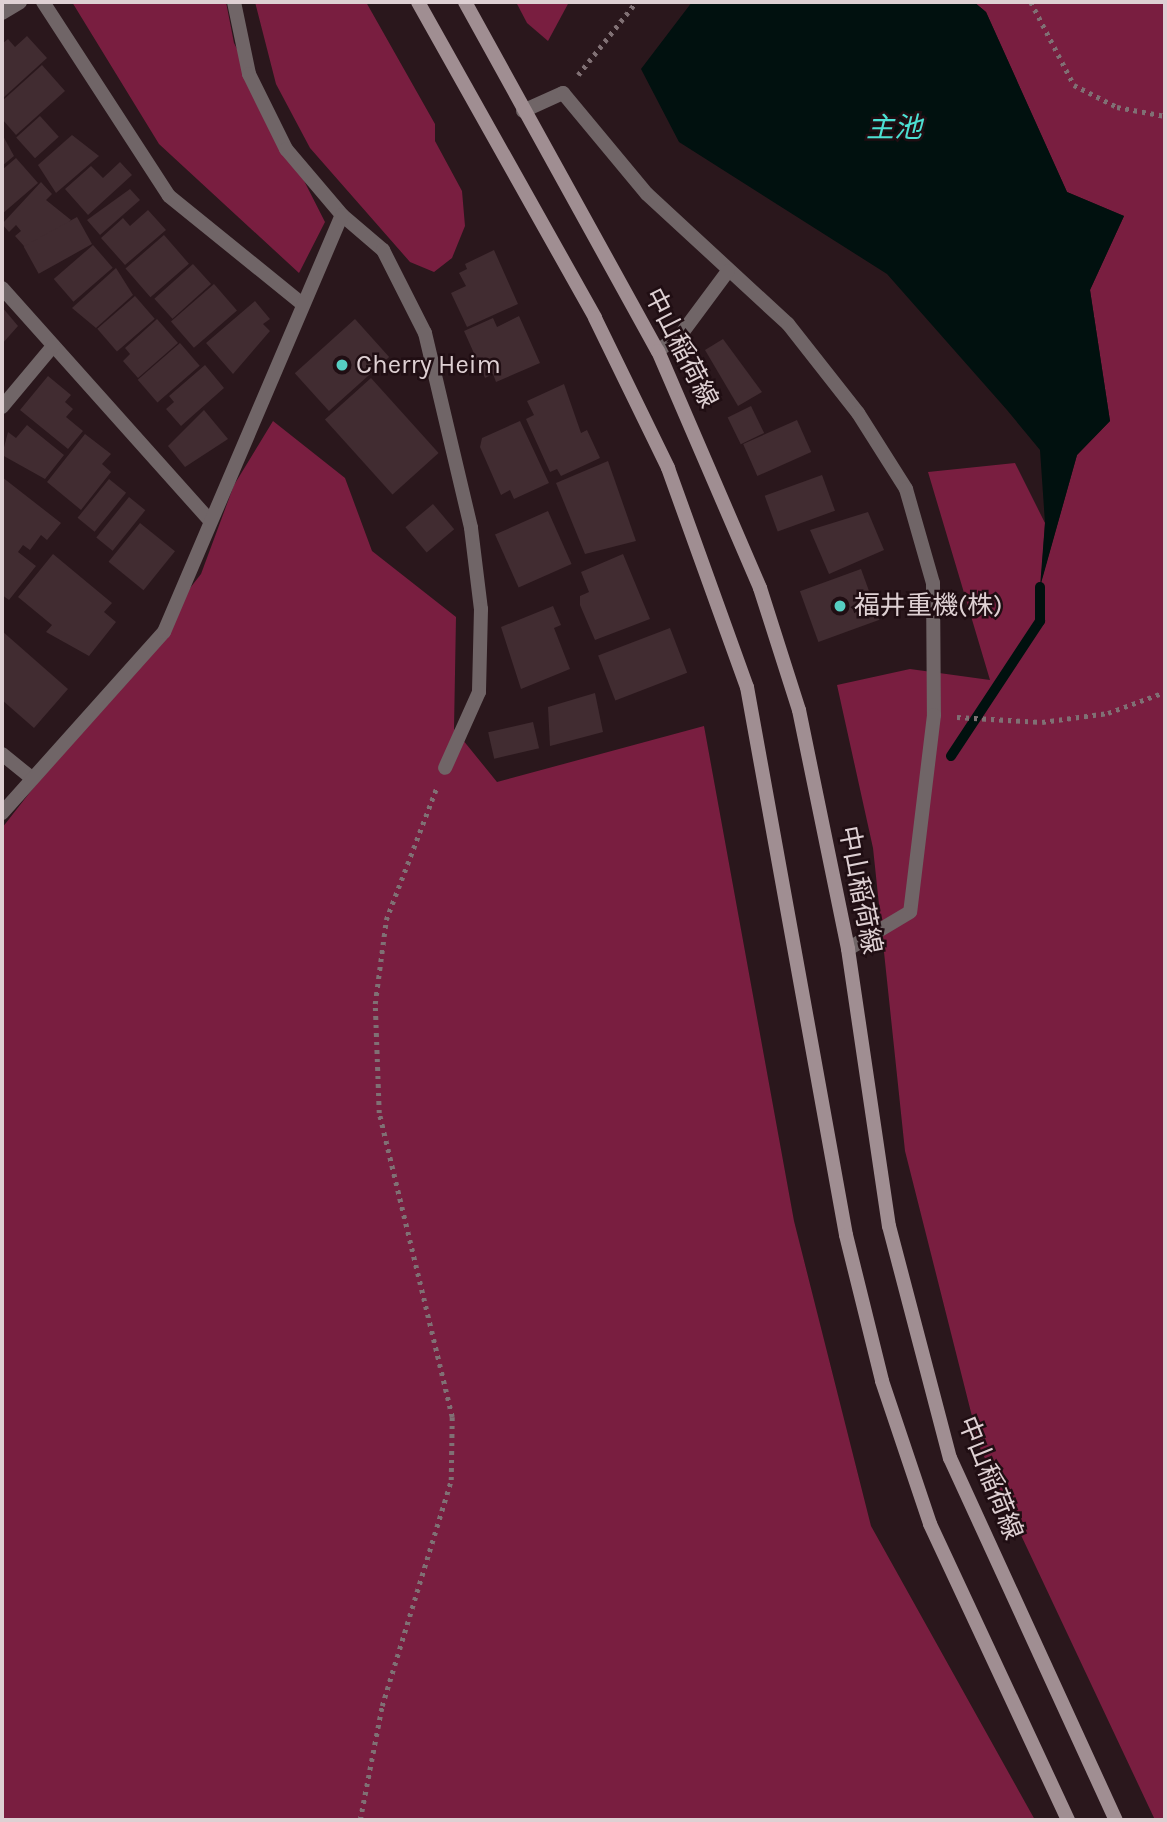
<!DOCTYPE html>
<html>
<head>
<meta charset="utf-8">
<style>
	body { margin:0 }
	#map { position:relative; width:1167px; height:1822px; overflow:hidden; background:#2a171c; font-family:Karla,"Noto Sans JP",sans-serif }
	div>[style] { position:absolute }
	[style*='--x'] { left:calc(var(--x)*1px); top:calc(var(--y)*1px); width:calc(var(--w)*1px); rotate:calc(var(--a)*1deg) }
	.forest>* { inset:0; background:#791e40 }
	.water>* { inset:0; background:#01110f }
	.stream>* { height:10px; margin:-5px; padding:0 5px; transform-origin:5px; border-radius:5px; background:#01110f }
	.building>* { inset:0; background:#412c31; transform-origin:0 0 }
	.path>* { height:4.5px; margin-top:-2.25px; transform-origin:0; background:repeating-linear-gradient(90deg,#807074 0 3.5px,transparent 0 8.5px) }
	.street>* { height:14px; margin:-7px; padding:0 7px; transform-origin:7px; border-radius:7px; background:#706567 }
	.secondary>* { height:14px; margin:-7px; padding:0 7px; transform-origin:7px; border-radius:7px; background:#a08e92 }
	.dots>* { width:19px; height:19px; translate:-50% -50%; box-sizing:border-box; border:4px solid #200e13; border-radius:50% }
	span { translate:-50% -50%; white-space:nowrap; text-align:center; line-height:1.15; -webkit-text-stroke:5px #200e13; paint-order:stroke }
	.street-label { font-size:26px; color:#ded0d3 }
	.poi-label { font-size:26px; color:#ded0d3 }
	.left { translate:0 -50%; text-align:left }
	.water-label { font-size:28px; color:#4ce0d3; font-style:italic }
	.frame { position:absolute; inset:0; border:4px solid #ded0d3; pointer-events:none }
</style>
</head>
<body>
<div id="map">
	<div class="forest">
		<i style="clip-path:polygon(72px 2px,226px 2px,234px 43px,325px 222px,299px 273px,159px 144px)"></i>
		<i style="clip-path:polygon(255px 2px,366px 2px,435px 124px,435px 141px,462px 191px,465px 226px,452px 258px,434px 272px,410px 262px,310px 148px,276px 84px)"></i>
		<i style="clip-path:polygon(516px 2px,569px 2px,548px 41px,527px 23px)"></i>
		<i style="clip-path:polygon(974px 2px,1165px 2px,1165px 1820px,1155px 1820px,980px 1448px,905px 1151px,873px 848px,837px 685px,910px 669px,990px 680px,928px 472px,1015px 463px,1045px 523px,1041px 582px,1077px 455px,1110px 421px,1090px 290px,1124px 216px,1067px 192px,986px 12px)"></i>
		<i style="clip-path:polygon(273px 421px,345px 478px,372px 551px,456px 617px,454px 729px,497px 782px,704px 726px,794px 1221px,871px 1526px,1035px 1820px,2px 1820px,2px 828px,201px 574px,234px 485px)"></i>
	</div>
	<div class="water">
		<i style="clip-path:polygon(692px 2px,974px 2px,986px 12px,1067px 192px,1124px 216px,1090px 290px,1110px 421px,1077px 455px,1040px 587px,1045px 523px,1040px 450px,1007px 410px,887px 274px,679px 142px,641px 69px)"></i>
	</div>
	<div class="stream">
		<i style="--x:951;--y:756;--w:162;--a:-56.6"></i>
		<i style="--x:1040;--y:621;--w:34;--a:-90"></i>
	</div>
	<div class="building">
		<i style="clip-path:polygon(27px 36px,47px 58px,3px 98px,2px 44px,8px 39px,15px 47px)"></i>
		<i style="clip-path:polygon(42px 65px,65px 91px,16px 135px,2px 119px,2px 101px)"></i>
		<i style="left:40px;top:116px;width:28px;height:32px;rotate:48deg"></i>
		<i style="clip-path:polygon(2px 134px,14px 156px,2px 166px)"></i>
		<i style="clip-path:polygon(72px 135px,99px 156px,56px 193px,38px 165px)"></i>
		<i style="clip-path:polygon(16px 158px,38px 183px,2px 214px,2px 170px)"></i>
		<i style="clip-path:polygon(120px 162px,132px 175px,88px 215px,65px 189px,91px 166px,103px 178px)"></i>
		<i style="clip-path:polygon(41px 182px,52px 194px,46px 200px,71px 220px,32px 255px,15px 236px,21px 231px,16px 225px,9px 232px,2px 224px)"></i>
		<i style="clip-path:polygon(130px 189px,140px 200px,100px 235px,87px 220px)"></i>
		<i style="clip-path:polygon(148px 210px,166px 230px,125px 265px,101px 238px,123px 218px,130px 226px)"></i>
		<i style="left:77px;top:217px;width:31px;height:61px;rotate:61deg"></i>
		<i style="left:164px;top:235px;width:38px;height:51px;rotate:49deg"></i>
		<i style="left:93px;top:245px;width:30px;height:52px;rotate:49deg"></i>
		<i style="clip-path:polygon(494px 250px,518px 304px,467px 327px,451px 293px,466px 286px,459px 273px,467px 269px,465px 264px)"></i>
		<i style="left:193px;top:264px;width:27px;height:52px;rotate:48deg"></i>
		<i style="clip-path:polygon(116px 268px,133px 295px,96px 328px,72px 308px)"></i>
		<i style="left:214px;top:284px;width:35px;height:57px;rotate:49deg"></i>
		<i style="left:135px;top:296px;width:30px;height:50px;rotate:49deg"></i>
		<i style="clip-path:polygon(255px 301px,270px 319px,263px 324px,270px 331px,233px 374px,206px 343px)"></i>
		<i style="clip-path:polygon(2px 307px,18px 326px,2px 344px)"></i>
		<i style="clip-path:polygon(519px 316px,540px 363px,496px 382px,493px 374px,485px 378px,464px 331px,493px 318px,497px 327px)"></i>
		<i style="clip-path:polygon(157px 319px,178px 343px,138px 378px,123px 361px,130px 354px,125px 348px)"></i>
		<i style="left:355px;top:319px;width:51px;height:81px;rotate:48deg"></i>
		<i style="clip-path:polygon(723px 339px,762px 392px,738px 406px,705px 350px)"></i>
		<i style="left:180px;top:343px;width:30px;height:56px;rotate:49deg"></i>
		<i style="clip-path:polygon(205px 365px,224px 388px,181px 426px,166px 409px,174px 402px,169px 396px)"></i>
		<i style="clip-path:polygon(48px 376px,71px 395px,65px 402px,73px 409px,66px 417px,83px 431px,68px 449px,20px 410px)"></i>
		<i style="left:371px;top:378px;width:101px;height:62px;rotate:48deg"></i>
		<i style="clip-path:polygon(564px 384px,581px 433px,587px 430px,600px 458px,561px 476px,557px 469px,550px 472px,526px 419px,534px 415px,527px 401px)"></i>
		<i style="left:751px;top:406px;width:30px;height:26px;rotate:64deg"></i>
		<i style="clip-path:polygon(204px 410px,228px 439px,185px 467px,168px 446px)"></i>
		<i style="left:797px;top:420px;width:35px;height:59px;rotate:66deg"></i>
		<i style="clip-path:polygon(520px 421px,549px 483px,514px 499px,510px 490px,501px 495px,480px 447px,482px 438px)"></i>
		<i style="clip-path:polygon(27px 425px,64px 455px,45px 479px,2px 455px,8px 432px,16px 438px)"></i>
		<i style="clip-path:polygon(85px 434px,111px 454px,102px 464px,111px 472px,81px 510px,47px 482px)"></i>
		<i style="clip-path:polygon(608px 461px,636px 541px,585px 554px,556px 483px)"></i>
		<i style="left:822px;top:475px;width:38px;height:61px;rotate:70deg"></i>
		<i style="clip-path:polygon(2px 477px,61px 523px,47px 540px,41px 535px,30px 550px,23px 545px,18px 552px,36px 566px,9px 600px,2px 595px)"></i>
		<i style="left:109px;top:479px;width:22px;height:50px;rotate:39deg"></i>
		<i style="left:129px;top:497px;width:21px;height:52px;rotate:39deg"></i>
		<i style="left:433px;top:504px;width:33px;height:36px;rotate:50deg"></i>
		<i style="left:548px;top:511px;width:58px;height:58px;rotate:66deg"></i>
		<i style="clip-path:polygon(868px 512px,884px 550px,829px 574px,810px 530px)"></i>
		<i style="left:140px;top:523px;width:45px;height:50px;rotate:39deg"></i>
		<i style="clip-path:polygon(53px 554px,112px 603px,104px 612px,116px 622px,89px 656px,46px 632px,52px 625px,18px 597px)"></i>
		<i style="clip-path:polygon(623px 554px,650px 619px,595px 640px,580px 605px,580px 596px,589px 592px,581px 572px)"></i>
		<i style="left:861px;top:569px;width:54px;height:65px;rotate:70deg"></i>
		<i style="clip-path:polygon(553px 606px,561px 625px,554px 628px,570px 669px,521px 689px,501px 627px)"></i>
		<i style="left:670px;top:628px;width:48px;height:77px;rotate:69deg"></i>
		<i style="clip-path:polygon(2px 631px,68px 689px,34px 728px,2px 700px)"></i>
		<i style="clip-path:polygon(595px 693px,603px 732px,550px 746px,548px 707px)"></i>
		<i style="left:533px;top:722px;width:27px;height:46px;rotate:77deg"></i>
	</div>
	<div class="path">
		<i style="--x:1031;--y:2;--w:93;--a:62.6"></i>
		<i style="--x:1074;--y:85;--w:48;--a:27.1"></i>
		<i style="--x:1117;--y:107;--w:49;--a:10.6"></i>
		<i style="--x:578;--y:75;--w:93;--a:-51.5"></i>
		<i style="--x:957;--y:717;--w:85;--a:3.4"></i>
		<i style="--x:1042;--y:722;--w:67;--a:-7.8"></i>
		<i style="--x:1108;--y:713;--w:61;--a:-20.2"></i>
		<i style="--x:360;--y:1820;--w:116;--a:-79.1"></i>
		<i style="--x:382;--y:1706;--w:236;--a:-73"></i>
		<i style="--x:451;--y:1480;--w:63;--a:-89.1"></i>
		<i style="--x:452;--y:1417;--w:313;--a:-103.5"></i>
		<i style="--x:379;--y:1113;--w:109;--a:-92.1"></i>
		<i style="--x:375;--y:1004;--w:85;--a:-82.5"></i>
		<i style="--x:386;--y:920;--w:140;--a:-69.1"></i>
	</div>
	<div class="street">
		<i style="--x:43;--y:2;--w:231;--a:57"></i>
		<i style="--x:169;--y:196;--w:169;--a:39"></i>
		<i style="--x:234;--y:2;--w:74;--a:78.2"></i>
		<i style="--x:249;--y:74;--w:84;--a:63.7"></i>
		<i style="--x:286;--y:149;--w:87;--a:49.7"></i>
		<i style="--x:342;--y:215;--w:54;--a:40.5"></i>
		<i style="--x:383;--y:250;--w:93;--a:63.2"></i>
		<i style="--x:425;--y:333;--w:200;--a:76.7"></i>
		<i style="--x:471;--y:528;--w:82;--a:83"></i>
		<i style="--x:481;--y:609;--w:83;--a:91.4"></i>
		<i style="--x:479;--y:692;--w:83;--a:114.1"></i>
		<i style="--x:2;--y:13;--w:21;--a:-31"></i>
		<i style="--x:523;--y:111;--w:44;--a:-24.2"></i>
		<i style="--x:563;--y:93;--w:131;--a:50.3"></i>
		<i style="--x:647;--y:194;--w:192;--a:42.7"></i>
		<i style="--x:788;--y:324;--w:113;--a:51.8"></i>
		<i style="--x:858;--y:413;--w:90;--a:57.7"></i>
		<i style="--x:906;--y:489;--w:98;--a:74"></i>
		<i style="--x:933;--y:583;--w:132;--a:89.6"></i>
		<i style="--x:934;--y:715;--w:198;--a:96.9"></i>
		<i style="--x:910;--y:912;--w:72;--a:149.2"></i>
		<i style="--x:2;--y:288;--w:309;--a:48.2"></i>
		<i style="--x:658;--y:351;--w:30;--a:-37"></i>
		<i style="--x:682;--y:333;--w:77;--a:-53.4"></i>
		<i style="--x:2;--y:407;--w:80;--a:-50.1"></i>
		<i style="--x:2;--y:754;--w:35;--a:39"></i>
		<i style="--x:2;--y:813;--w:243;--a:-48.2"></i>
		<i style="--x:164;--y:632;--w:453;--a:-66.9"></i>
	</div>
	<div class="secondary">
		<i style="--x:418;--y:2;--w:362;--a:60.7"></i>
		<i style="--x:595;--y:318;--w:167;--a:64"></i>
		<i style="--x:668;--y:468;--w:233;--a:70.2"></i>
		<i style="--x:747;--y:687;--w:557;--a:79.76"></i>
		<i style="--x:846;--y:1235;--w:150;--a:76.1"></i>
		<i style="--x:882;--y:1381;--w:151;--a:71.4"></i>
		<i style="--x:930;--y:1524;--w:327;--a:65"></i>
		<i style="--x:465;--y:2;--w:399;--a:61.1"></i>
		<i style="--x:658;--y:351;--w:258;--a:66.7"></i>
		<i style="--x:760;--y:588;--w:128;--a:72.3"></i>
		<i style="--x:799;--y:710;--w:244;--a:78.4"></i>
		<i style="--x:848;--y:949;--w:280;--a:81.6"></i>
		<i style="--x:889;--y:1226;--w:240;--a:75.3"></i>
		<i style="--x:950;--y:1458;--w:398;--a:65.4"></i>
	</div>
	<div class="dots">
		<i style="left:342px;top:365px;background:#56cec2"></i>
		<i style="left:840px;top:606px;background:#56cec2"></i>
	</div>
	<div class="street-label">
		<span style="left:681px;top:348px;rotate:63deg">中山稲荷線</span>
		<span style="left:860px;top:890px;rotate:79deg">中山稲荷線</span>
		<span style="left:990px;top:1478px;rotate:68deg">中山稲荷線</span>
	</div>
	<div class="poi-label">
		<span class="left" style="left:356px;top:365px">Cherry Heim</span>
		<span class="left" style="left:854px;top:606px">福井重機(株)</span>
	</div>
	<div class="water-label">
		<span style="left:894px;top:128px">主池</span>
	</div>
	<div class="frame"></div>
</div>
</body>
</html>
